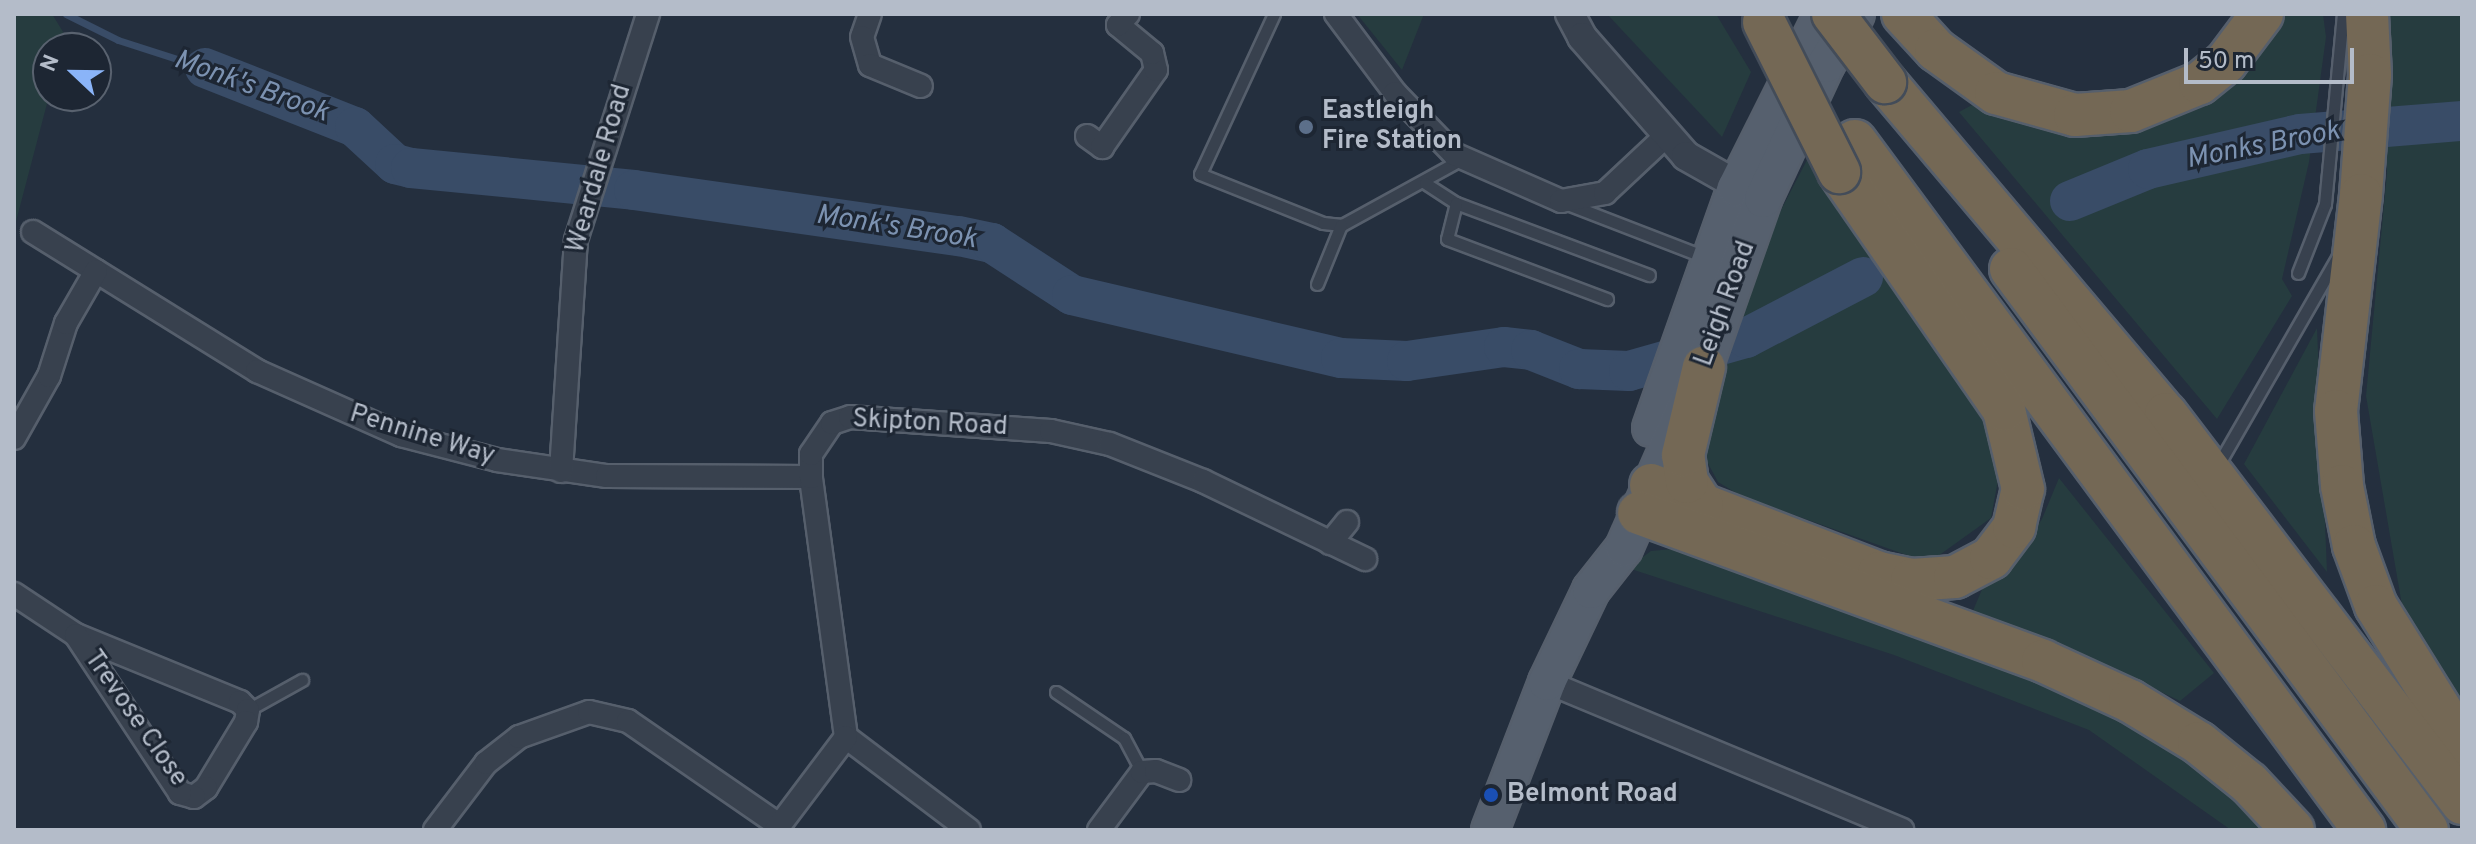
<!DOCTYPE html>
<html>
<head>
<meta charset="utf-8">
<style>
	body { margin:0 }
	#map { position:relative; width:2476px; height:844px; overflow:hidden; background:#242f3e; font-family:Overpass,sans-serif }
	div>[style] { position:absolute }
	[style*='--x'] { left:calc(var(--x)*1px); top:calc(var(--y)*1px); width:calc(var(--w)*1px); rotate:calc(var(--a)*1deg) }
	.green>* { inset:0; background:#263c3f }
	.stream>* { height:7px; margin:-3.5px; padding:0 3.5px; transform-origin:3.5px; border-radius:3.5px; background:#394c67 }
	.river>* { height:40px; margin:-20px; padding:0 20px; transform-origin:20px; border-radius:20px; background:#394c67 }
	.roads { filter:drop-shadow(2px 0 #565f6c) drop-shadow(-2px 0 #565f6c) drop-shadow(0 2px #565f6c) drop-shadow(0 -2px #565f6c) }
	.service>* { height:11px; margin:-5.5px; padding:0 5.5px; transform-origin:5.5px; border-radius:5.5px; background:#38414e }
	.minor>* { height:22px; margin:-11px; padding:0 11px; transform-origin:11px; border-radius:11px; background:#38414e }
	.tertiary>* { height:28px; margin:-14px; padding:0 14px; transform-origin:14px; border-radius:14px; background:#38414e }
	.primary>* { height:36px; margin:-18px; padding:0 18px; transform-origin:18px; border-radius:18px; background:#56606e }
	.motorway>* { height:42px; margin:-21px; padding:0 21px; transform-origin:21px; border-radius:21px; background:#746855 }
	.bridges { filter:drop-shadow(2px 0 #434c59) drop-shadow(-2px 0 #434c59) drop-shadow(0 2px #434c59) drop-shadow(0 -2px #434c59) }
	.motorway-bridge>* { height:42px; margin:-21px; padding:0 21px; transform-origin:21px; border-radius:21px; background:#746855 }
	.dots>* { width:22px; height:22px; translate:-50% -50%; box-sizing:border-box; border:4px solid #1d2633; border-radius:50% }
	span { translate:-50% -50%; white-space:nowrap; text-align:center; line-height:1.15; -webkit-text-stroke:6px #1d2633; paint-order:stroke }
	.poi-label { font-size:26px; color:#b4bcc9; font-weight:700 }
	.left { translate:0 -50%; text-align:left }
	.street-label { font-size:26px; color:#b4bcc9 }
	.water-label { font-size:28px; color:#7c92b1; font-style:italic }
	.frame { position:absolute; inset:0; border:16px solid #b4bcc9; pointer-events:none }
	.north { position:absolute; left:32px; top:32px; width:80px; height:80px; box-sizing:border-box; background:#1d2633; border:2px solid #59626f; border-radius:50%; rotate:292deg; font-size:22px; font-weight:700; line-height:32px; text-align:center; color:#b4bcc9 }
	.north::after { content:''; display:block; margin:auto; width:28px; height:36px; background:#8ab4f8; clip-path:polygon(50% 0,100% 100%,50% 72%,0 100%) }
	.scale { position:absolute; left:2184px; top:48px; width:170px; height:36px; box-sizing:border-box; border:4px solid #b4bcc9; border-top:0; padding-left:10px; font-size:24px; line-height:28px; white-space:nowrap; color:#b4bcc9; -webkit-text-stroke:6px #1d2633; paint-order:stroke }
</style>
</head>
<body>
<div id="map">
	<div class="green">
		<i style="clip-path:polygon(14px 14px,52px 14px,65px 35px,62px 48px,48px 48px,49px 96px,14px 229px)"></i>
		<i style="clip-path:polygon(1357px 14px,1424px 14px,1402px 70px)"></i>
		<i style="clip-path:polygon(1607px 14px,1716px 14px,1751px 72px,1722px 137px)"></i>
		<i style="clip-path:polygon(2286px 14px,2323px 14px,2326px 37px,2309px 162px,2282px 279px,2292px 296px,2217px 419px,1959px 112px,1972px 105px,2071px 130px,2157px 125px,2198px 109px,2239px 79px)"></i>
		<i style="clip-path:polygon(2382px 14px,2462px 14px,2462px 720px,2403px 611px,2366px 396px,2387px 173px)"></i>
		<i style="clip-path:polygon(1808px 158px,1985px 401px,2001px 464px,1991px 518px,1938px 556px,1915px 558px,1741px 496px,1718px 482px,1704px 456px,1712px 394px,1770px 231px)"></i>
		<i style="clip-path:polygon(2317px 328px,2327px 572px,2244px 464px)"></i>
		<i style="clip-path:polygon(2059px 478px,2214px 673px,2180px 701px,2062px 645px,1972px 613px,1983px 587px,2012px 563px,2042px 519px)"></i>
		<i style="clip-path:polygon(1672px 549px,1981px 657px,2110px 712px,2216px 779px,2274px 830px,2231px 830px,2089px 730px,1894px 655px,1628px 568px,1651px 551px)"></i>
	</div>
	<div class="stream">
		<i style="--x:66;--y:14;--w:58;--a:26.6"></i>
		<i style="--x:118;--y:40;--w:91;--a:17.8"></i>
	</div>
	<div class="river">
		<i style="--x:205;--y:68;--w:161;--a:21.5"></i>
		<i style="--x:355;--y:127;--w:54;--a:42.8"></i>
		<i style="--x:395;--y:164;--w:16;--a:14"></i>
		<i style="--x:411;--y:168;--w:224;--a:5.6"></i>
		<i style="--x:634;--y:190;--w:328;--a:8.1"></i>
		<i style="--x:959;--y:236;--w:34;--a:12"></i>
		<i style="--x:992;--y:243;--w:95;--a:33"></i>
		<i style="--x:1072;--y:295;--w:276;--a:13.2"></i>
		<i style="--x:1341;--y:358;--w:66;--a:2.6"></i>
		<i style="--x:1407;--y:361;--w:98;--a:-8.2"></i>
		<i style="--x:1504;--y:347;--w:27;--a:6"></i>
		<i style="--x:1531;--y:350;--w:52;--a:21.6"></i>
		<i style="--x:1579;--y:369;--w:50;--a:2.3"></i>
		<i style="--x:1629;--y:371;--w:122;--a:-15.8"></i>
		<i style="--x:1746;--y:338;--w:132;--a:-27.5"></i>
		<i style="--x:2070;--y:201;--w:84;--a:-22.3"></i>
		<i style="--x:2148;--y:169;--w:156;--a:-13"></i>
		<i style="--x:2300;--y:134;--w:163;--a:-4.6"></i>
	</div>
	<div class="roads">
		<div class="service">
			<i style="--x:1274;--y:14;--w:176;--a:114.8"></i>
			<i style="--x:1200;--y:174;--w:132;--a:21.7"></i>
			<i style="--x:1323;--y:223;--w:19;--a:6"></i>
			<i style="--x:1342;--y:225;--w:137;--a:-28.8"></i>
			<i style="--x:1425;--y:183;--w:37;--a:33"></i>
			<i style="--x:1456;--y:203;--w:206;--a:20.5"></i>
			<i style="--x:1456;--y:203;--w:37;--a:104"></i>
			<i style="--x:1447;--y:239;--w:171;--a:20.6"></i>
			<i style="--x:1565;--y:203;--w:150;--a:21.1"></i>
			<i style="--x:2298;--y:273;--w:74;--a:-68.6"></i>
			<i style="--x:2325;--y:204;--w:191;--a:-84.6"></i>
			<i style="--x:1317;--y:284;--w:64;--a:-67.9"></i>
			<i style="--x:2218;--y:465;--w:239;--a:-60.1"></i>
			<i style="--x:1056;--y:692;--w:82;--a:34.1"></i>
			<i style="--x:1124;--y:738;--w:38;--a:62"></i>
			<i style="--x:248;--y:710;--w:62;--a:-29.1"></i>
		</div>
		<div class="minor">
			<i style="--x:870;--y:14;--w:24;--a:109"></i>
			<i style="--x:862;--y:37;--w:29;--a:74"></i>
			<i style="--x:870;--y:65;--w:55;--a:22.4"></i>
			<i style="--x:1336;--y:14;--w:99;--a:53.2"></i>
			<i style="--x:1395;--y:93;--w:85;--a:46"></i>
			<i style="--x:1454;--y:154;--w:117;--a:23.7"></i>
			<i style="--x:1561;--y:201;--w:45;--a:-10.3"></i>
			<i style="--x:1605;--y:193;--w:83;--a:-43.1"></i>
			<i style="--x:1087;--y:136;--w:19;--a:36"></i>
			<i style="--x:1102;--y:147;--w:94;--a:-55"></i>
			<i style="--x:1156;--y:70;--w:17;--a:-103"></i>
			<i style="--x:1152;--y:53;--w:44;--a:-140.5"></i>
			<i style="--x:1118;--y:25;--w:15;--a:-48"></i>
			<i style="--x:33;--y:232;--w:264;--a:31.8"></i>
			<i style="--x:257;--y:371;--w:158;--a:24"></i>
			<i style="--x:401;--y:435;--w:99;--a:14.6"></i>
			<i style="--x:497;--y:460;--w:111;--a:8.3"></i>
			<i style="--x:607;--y:476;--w:204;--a:0.3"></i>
			<i style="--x:14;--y:438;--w:71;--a:-60.6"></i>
			<i style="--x:49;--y:376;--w:56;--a:-72.2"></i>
			<i style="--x:66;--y:323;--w:60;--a:-60"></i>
			<i style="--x:561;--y:471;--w:231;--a:-86.3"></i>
			<i style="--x:576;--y:240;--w:237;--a:-72.3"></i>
			<i style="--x:1330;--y:543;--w:27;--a:-51"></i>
			<i style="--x:14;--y:594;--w:74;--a:33.5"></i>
			<i style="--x:76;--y:635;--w:177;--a:22.2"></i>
			<i style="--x:240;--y:702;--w:11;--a:45"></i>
			<i style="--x:248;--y:710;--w:12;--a:99"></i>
			<i style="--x:246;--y:722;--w:77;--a:121.2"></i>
			<i style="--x:206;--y:788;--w:15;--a:143"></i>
			<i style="--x:194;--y:797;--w:15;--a:-164"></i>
			<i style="--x:180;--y:793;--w:189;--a:-123.4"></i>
			<i style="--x:1547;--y:682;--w:385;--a:22.6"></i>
			<i style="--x:846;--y:737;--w:262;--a:-97.7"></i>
			<i style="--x:811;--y:477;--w:23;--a:-90"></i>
			<i style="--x:811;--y:454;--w:37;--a:-56"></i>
			<i style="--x:832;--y:423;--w:19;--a:-18"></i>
			<i style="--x:850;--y:417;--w:201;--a:4"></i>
			<i style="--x:1051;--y:431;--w:60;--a:12.4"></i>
			<i style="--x:1110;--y:444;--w:100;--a:21.7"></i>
			<i style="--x:1203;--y:481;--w:180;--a:25.7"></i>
			<i style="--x:846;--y:737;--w:154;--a:37.1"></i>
			<i style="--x:435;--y:830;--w:84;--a:-52.7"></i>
			<i style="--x:486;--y:763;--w:42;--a:-38.2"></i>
			<i style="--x:519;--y:737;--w:74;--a:-19.7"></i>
			<i style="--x:589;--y:712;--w:40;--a:13"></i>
			<i style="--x:628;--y:721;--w:183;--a:34.6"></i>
			<i style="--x:776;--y:830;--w:116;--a:-53"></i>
			<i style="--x:1099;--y:830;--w:72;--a:-53.4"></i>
			<i style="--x:1142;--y:772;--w:14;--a:-4"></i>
			<i style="--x:1156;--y:771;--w:25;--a:21"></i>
		</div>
		<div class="tertiary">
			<i style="--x:1570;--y:14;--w:26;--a:62"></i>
			<i style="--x:1582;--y:37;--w:158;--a:48.8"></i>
			<i style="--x:1686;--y:156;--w:79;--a:29.5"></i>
		</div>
		<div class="primary">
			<i style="--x:1651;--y:428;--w:255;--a:-70.5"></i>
			<i style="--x:1736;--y:188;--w:195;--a:-63.4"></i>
			<i style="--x:1490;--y:830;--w:159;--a:-68.9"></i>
			<i style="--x:1547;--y:682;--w:102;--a:-64.4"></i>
			<i style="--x:1591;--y:590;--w:53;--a:-51.8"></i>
			<i style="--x:1624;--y:548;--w:198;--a:-66.2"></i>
			<i style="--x:1704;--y:367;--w:178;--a:-70.6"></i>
			<i style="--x:1763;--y:199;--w:149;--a:-65"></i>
			<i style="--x:1826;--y:64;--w:58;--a:-59"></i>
		</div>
		<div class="motorway">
			<i style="--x:1903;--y:14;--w:49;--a:47.5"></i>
			<i style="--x:1936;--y:50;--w:74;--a:35.6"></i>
			<i style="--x:1996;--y:93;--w:82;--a:15.6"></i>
			<i style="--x:2075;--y:115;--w:56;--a:-4.1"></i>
			<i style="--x:2131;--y:111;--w:74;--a:-22.1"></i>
			<i style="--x:2200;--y:83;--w:33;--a:-39"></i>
			<i style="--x:2226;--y:62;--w:60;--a:-53.1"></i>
			<i style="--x:2367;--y:14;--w:61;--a:87.2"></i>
			<i style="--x:2370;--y:75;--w:120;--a:94.3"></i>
			<i style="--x:2361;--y:195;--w:217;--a:96.6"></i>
			<i style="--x:2336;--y:411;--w:75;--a:85.4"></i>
			<i style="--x:2342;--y:486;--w:61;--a:78.7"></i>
			<i style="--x:2354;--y:546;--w:64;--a:69.9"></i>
			<i style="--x:2376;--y:606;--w:163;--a:58.1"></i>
			<i style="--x:1885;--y:82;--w:435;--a:49.8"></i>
			<i style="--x:2166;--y:414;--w:489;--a:52.7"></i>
			<i style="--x:1855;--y:141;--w:857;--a:53.54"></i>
			<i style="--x:2011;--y:269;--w:698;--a:53.44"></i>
			<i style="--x:1651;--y:485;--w:244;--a:21.1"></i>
			<i style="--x:1879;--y:573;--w:34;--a:12"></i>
			<i style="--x:1912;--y:580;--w:43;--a:-4"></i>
			<i style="--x:1955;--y:577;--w:41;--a:-27.8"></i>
			<i style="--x:1991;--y:558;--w:39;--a:-53"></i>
			<i style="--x:2014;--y:527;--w:39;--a:-77"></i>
			<i style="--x:2023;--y:489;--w:81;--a:-103.5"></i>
			<i style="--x:2004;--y:410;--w:290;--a:-124.7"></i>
			<i style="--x:1702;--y:505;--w:27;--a:-123"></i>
			<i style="--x:1687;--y:482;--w:27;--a:-98"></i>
			<i style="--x:1683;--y:455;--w:90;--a:-76.6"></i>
			<i style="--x:1639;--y:513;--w:430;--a:20.1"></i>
			<i style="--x:2043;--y:661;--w:96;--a:24.7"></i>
			<i style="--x:2130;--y:701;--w:81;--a:31.3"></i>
			<i style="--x:2199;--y:743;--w:64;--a:38.7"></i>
			<i style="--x:2249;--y:783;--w:64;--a:46.9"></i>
		</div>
	</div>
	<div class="bridges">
		<div class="motorway-bridge">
			<i style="--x:1833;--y:14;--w:86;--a:52.6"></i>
			<i style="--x:1764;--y:22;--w:168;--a:63.4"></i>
		</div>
	</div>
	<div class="dots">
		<i style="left:1306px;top:127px;background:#5c6f8a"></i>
		<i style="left:1491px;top:795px;background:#1a4fb4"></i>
	</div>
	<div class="poi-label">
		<span class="left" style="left:1322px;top:127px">Eastleigh<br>Fire Station</span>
		<span class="left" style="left:1507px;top:795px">Belmont Road</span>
	</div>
	<div class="street-label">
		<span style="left:600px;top:169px;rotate:-74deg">Weardale Road</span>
		<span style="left:1726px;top:304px;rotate:-70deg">Leigh Road</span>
		<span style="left:930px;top:424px;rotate:3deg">Skipton Road</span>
		<span style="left:422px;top:436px;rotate:17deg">Pennine Way</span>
		<span style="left:135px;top:719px;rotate:55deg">Trevose Close</span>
	</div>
	<div class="water-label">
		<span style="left:251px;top:87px;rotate:20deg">Monk's Brook</span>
		<span style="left:2263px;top:146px;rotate:-11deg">Monks Brook</span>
		<span style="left:896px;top:228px;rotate:9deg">Monk's Brook</span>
	</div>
	<div class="frame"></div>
	<div class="north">N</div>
	<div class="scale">50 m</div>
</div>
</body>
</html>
